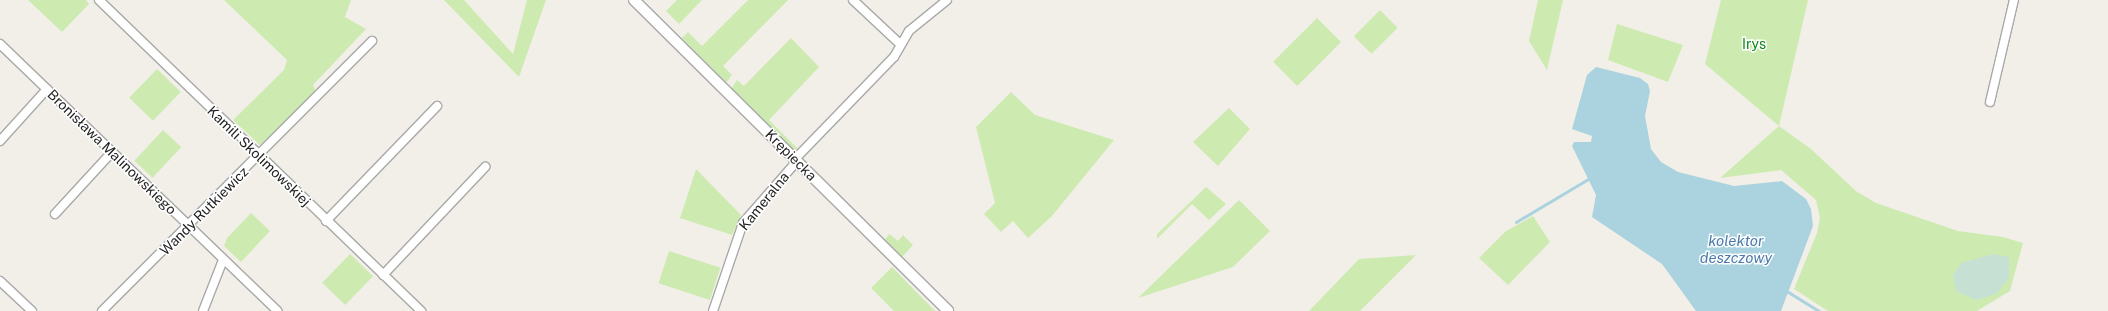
<!DOCTYPE html>
<html>
<head>
<meta charset="utf-8">
<style>
	body { margin:0 }
	#map { position:relative; width:2108px; height:311px; overflow:hidden; background:#f2efe9; font-family:"Public Sans",sans-serif }
	div>[style] { position:absolute }
	[style*='--x'] { left:calc(var(--x)*1px); top:calc(var(--y)*1px); width:calc(var(--w)*1px); rotate:calc(var(--a)*1deg) }
	.grass>* { inset:0; background:#cdebb0; transform-origin:0 0 }
	.wetland>* { inset:0; background:#c6e0d4 }
	.water>* { inset:0; background:#aad3df }
	.stream>* { height:2.5px; margin:-1.25px; padding:0 1.25px; transform-origin:1.25px; border-radius:1.25px; background:#aad3df }
	.roads { filter:drop-shadow(1px 0 #a9a9a9) drop-shadow(-1px 0 #a9a9a9) drop-shadow(0 1px #a9a9a9) drop-shadow(0 -1px #a9a9a9) }
	.minor>* { height:8px; margin:-4px; padding:0 4px; transform-origin:4px; border-radius:4px; background:#fff }
	.tertiary>* { height:10px; margin:-5px; padding:0 5px; transform-origin:5px; border-radius:5px; background:#fff }
	span { translate:-50% -50%; white-space:nowrap; text-align:center; line-height:1.15; -webkit-text-stroke:3px #fff; paint-order:stroke }
	.park-label { font-size:14px; color:#0c8416 }
	.street-label { font-size:14px; color:#222 }
	.water-label { font-size:15px; color:#4a7aab; font-style:italic }
</style>
</head>
<body>
<div id="map">
	<div class="grass">
		<i style="clip-path:polygon(28px 0,86px 0,89px 4px,62px 32px)"></i>
		<i style="clip-path:polygon(224px 0,351px 0,345px 17px,366px 29px,313px 85px,316px 91px,260px 145px,233px 120px,284px 70px,287px 60px)"></i>
		<i style="clip-path:polygon(444px 0,464px 0,513px 54px,527px 0,546px 0,519px 77px)"></i>
		<i style="clip-path:polygon(677px 0,702px 0,679px 24px,666px 11px)"></i>
		<i style="clip-path:polygon(748px 0,788px 0,723px 66px,732px 75px,726px 83px,682px 38px,688px 32px,702px 46px)"></i>
		<i style="clip-path:polygon(1538px 0,1563px 0,1547px 70px,1529px 41px)"></i>
		<i style="clip-path:polygon(1721px 0,1808px 0,1779px 126px,1811px 149px,1856px 191px,1876px 203px,1958px 231px,2003px 237px,2023px 243px,2010px 291px,1977px 311px,1828px 311px,1794px 289px,1817px 233px,1820px 218px,1816px 200px,1781px 170px,1720px 178px,1779px 126px,1705px 64px)"></i>
		<i style="left:1380px;top:10px;width:25px;height:37px;rotate:45deg"></i>
		<i style="left:1317px;top:18px;width:34px;height:62px;rotate:45deg"></i>
		<i style="clip-path:polygon(1617px 24px,1683px 45px,1668px 82px,1608px 60px)"></i>
		<i style="clip-path:polygon(791px 38px,819px 67px,769px 120px,799px 150px,790px 149px,731px 89px,737px 80px,744px 86px)"></i>
		<i style="left:157px;top:69px;width:33px;height:40px;rotate:44deg"></i>
		<i style="clip-path:polygon(1011px 92px,1035px 115px,1114px 140px,1052px 216px,1028px 238px,1013px 221px,1001px 232px,984px 214px,995px 203px,976px 127px)"></i>
		<i style="clip-path:polygon(1229px 108px,1250px 129px,1218px 166px,1193px 142px)"></i>
		<i style="left:163px;top:130px;width:25px;height:42px;rotate:43deg"></i>
		<i style="clip-path:polygon(696px 169px,741px 215px,732px 235px,680px 218px)"></i>
		<i style="clip-path:polygon(1206px 187px,1226px 204px,1209px 220px,1192px 204px,1157px 239px,1157px 234px)"></i>
		<i style="clip-path:polygon(1239px 200px,1270px 231px,1233px 267px,1138px 298px)"></i>
		<i style="clip-path:polygon(251px 213px,270px 231px,241px 262px,224px 246px,227px 238px)"></i>
		<i style="clip-path:polygon(1533px 216px,1550px 242px,1508px 285px,1479px 258px,1506px 231px)"></i>
		<i style="clip-path:polygon(889px 234px,898px 241px,903px 235px,913px 245px,901px 258px,884px 241px)"></i>
		<i style="left:669px;top:251px;width:54px;height:34px;rotate:18deg"></i>
		<i style="left:350px;top:254px;width:32px;height:40px;rotate:44deg"></i>
		<i style="clip-path:polygon(1416px 255px,1360px 311px,1309px 311px,1359px 259px)"></i>
		<i style="clip-path:polygon(892px 267px,935px 311px,894px 311px,871px 288px)"></i>
	</div>
	<div class="wetland">
		<i style="clip-path:polygon(1993px 254px,2009px 257px,2009px 278px,1996px 294px,1976px 300px,1956px 291px,1953px 275px,1961px 263px)"></i>
	</div>
	<div class="water">
		<i style="clip-path:polygon(1596px 67px,1640px 78px,1648px 84px,1650px 91px,1645px 116px,1651px 149px,1661px 162px,1678px 172px,1734px 186px,1782px 181px,1806px 199px,1811px 209px,1813px 226px,1781px 311px,1696px 311px,1662px 264px,1592px 217px,1596px 195px,1572px 146px,1574px 142px,1591px 142px,1592px 136px,1572px 129px,1587px 75px)"></i>
	</div>
	<div class="stream">
		<i style="--x:1516;--y:222;--w:86;--a:-30.7"></i>
		<i style="--x:1787;--y:291;--w:38;--a:32"></i>
	</div>
	<div class="roads">
		<div class="minor">
			<i style="--x:99;--y:0;--w:448;--a:44"></i>
			<i style="--x:853;--y:0;--w:64;--a:43.1"></i>
			<i style="--x:0;--y:44;--w:385;--a:43.9"></i>
			<i style="--x:1990;--y:102;--w:105;--a:-76.8"></i>
			<i style="--x:0;--y:141;--w:70;--a:-47.9"></i>
			<i style="--x:795;--y:159;--w:142;--a:-45.9"></i>
			<i style="--x:894;--y:57;--w:30;--a:-60"></i>
			<i style="--x:909;--y:31;--w:49;--a:-39.2"></i>
			<i style="--x:55;--y:214;--w:84;--a:-47.4"></i>
			<i style="--x:326;--y:221;--w:160;--a:-46"></i>
			<i style="--x:383;--y:275;--w:149;--a:-46.6"></i>
			<i style="--x:0;--y:281;--w:44;--a:43.2"></i>
			<i style="--x:102;--y:311;--w:382;--a:-45"></i>
			<i style="--x:203;--y:311;--w:55;--a:-68.6"></i>
			<i style="--x:713;--y:311;--w:93;--a:-71.2"></i>
			<i style="--x:743;--y:223;--w:82;--a:-48.9"></i>
		</div>
		<div class="tertiary">
			<i style="--x:634;--y:0;--w:442;--a:44.7"></i>
		</div>
	</div>
	<div class="park-label">
		<span style="left:1754px;top:44px">Irys</span>
	</div>
	<div class="street-label">
		<span style="left:112px;top:152px;rotate:44deg">Bronisława Malinowskiego</span>
		<span style="left:791px;top:155px;rotate:45deg">Krępiecka</span>
		<span style="left:259px;top:156px;rotate:44deg">Kamili Skolimowskiej</span>
		<span style="left:764px;top:201px;rotate:-51deg">Kameralna</span>
		<span style="left:204px;top:211px;rotate:-45deg">Wandy Rutkiewicz</span>
	</div>
	<div class="water-label">
		<span style="left:1736px;top:249px">kolektor<br>deszczowy</span>
	</div>
</div>
</body>
</html>
